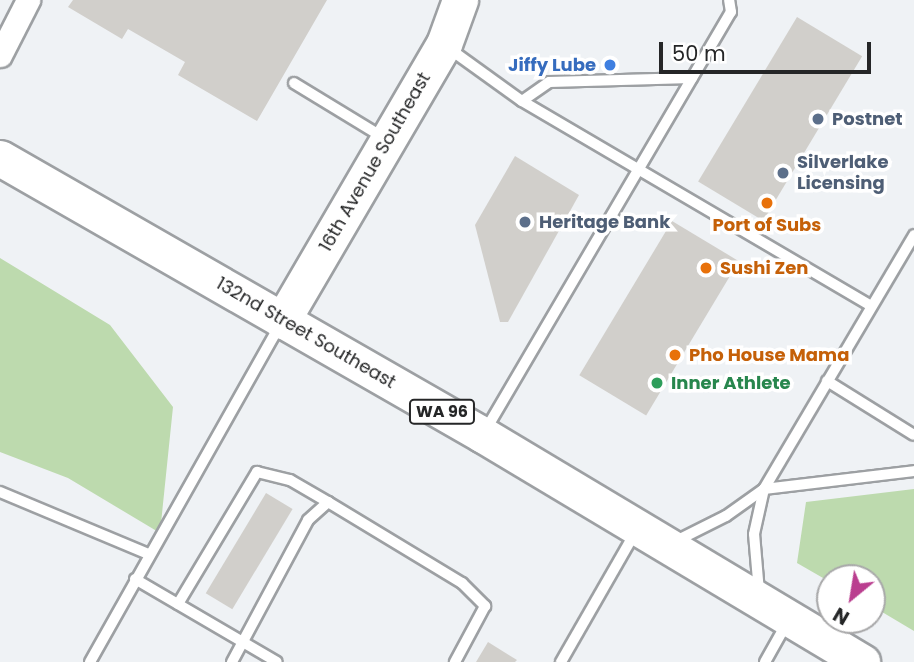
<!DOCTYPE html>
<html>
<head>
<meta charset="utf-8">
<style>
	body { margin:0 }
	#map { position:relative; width:914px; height:662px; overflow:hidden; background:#eff2f5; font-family:Poppins,sans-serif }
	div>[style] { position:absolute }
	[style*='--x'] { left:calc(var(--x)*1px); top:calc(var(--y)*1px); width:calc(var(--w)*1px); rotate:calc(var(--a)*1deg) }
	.green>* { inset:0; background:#bddaae }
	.building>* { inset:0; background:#d1cfcb; transform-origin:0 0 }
	.roads { filter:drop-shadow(2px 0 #9da0a3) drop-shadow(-2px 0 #9da0a3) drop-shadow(0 2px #9da0a3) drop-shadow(0 -2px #9da0a3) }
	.lane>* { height:10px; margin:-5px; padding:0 5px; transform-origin:5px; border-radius:5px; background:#fff }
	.street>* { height:23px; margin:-11.5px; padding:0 11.5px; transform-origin:11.5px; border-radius:11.5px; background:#fff }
	.primary>* { height:35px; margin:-17.5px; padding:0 17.5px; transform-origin:17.5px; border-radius:17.5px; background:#fff }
	.dots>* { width:19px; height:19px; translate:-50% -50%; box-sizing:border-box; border:4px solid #fff; border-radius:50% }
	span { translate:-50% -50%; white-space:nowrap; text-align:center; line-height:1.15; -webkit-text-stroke:7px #fff; paint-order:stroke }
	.shield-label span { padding:2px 5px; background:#fff; border:2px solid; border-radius:5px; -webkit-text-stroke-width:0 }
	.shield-label { font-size:16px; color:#252627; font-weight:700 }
	.shop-label { font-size:18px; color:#366cbe; font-weight:700 }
	.right { translate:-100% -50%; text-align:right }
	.service-label { font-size:18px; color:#4e5e75; font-weight:700 }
	.left { translate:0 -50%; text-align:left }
	.street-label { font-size:18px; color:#252627 }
	.food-label { font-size:18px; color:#c56008; font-weight:700 }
	.leisure-label { font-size:18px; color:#27864d; font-weight:700 }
	.north { position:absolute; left:816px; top:564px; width:70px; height:70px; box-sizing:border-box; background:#fff; border:2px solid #a8a8a9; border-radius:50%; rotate:210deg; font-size:19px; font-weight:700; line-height:28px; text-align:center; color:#252627 }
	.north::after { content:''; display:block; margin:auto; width:24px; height:32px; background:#ba3e8f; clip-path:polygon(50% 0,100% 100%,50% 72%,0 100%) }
	.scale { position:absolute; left:659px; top:42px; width:212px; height:32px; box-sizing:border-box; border:4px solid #252627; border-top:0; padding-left:9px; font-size:21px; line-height:24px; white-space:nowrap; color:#252627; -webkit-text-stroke:5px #fff; paint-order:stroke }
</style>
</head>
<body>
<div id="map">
	<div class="green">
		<i style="clip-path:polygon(0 258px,110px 325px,173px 407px,160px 533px,68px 478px,0 452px)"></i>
		<i style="clip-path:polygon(914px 489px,914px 631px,872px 606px,872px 578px,830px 578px,830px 582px,797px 563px,806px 502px)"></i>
	</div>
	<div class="building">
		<i style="clip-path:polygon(73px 0,327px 0,257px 121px,178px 75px,185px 62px,128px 29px,122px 39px,68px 7px)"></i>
		<i style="left:797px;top:17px;width:76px;height:192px;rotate:31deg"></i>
		<i style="clip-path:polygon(515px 156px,579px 195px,508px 322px,500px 322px,475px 225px)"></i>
		<i style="left:672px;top:221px;width:78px;height:180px;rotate:31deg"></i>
		<i style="left:266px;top:493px;width:31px;height:117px;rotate:31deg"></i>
		<i style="clip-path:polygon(488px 642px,517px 660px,515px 662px,476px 662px)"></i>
	</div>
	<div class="roads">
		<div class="lane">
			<i style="--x:447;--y:47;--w:92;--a:35.8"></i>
			<i style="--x:522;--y:101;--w:405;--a:30.4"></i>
			<i style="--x:294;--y:83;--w:105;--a:31.4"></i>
			<i style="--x:522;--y:101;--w:33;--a:-35"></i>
			<i style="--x:549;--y:82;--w:143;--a:-1.6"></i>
			<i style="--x:827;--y:381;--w:102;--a:31.8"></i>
			<i style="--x:485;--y:431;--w:486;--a:-59.6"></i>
			<i style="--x:731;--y:12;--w:12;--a:-99"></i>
			<i style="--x:0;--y:492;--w:160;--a:22.7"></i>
			<i style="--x:674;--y:542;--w:58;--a:-26.6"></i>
			<i style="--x:726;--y:516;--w:47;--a:-35.4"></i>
			<i style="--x:764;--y:489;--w:151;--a:-6.8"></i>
			<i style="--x:135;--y:579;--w:164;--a:30.3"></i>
			<i style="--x:759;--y:592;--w:58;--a:-94.9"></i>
			<i style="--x:754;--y:534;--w:46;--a:-77.5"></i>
			<i style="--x:764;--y:489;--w:295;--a:-59.4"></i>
			<i style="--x:178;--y:604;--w:154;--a:-59.1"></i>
			<i style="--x:257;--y:472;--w:34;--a:14"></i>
			<i style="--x:290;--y:480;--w:44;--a:30.1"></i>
			<i style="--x:90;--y:662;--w:386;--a:-60.6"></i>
			<i style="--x:232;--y:662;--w:161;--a:-61.8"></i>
			<i style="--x:308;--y:520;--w:27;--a:-42"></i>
			<i style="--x:328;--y:502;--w:157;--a:31.2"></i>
			<i style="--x:462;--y:583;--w:33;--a:45"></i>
			<i style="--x:485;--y:606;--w:64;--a:118.2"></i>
			<i style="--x:561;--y:662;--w:151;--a:-60.2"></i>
			<i style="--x:765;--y:662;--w:47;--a:-60.7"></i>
		</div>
		<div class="street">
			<i style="--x:0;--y:55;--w:62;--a:-63"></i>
		</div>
		<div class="primary">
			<i style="--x:0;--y:158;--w:557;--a:29.83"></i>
			<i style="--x:483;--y:435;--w:442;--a:30.9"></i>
			<i style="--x:282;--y:321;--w:321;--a:-59.7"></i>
			<i style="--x:444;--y:44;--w:47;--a:-70"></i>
		</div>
	</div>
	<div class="dots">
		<i style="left:610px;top:65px;background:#3f7fe0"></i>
		<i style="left:818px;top:119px;background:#5c6f8a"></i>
		<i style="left:783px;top:173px;background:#5c6f8a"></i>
		<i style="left:767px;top:203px;background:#e8710a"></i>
		<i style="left:525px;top:222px;background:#5c6f8a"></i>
		<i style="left:706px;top:268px;background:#e8710a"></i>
		<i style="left:675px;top:355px;background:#e8710a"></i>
		<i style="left:657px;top:383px;background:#2e9e5b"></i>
	</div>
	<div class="shield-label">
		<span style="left:442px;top:412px">WA 96</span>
	</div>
	<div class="shop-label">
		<span class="right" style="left:596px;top:65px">Jiffy Lube</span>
	</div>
	<div class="service-label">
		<span class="left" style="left:832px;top:119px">Postnet</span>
		<span class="left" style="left:797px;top:173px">Silverlake<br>Licensing</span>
		<span class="left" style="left:539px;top:222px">Heritage Bank</span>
	</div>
	<div class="street-label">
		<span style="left:375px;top:162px;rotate:-60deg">16th Avenue Southeast</span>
		<span style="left:306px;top:333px;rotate:30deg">132nd Street Southeast</span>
	</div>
	<div class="food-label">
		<span style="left:767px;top:225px">Port of Subs</span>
		<span class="left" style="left:720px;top:268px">Sushi Zen</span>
		<span class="left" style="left:689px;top:355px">Pho House Mama</span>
	</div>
	<div class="leisure-label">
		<span class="left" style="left:671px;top:383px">Inner Athlete</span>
	</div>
	<div class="north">N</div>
	<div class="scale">50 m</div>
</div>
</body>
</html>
